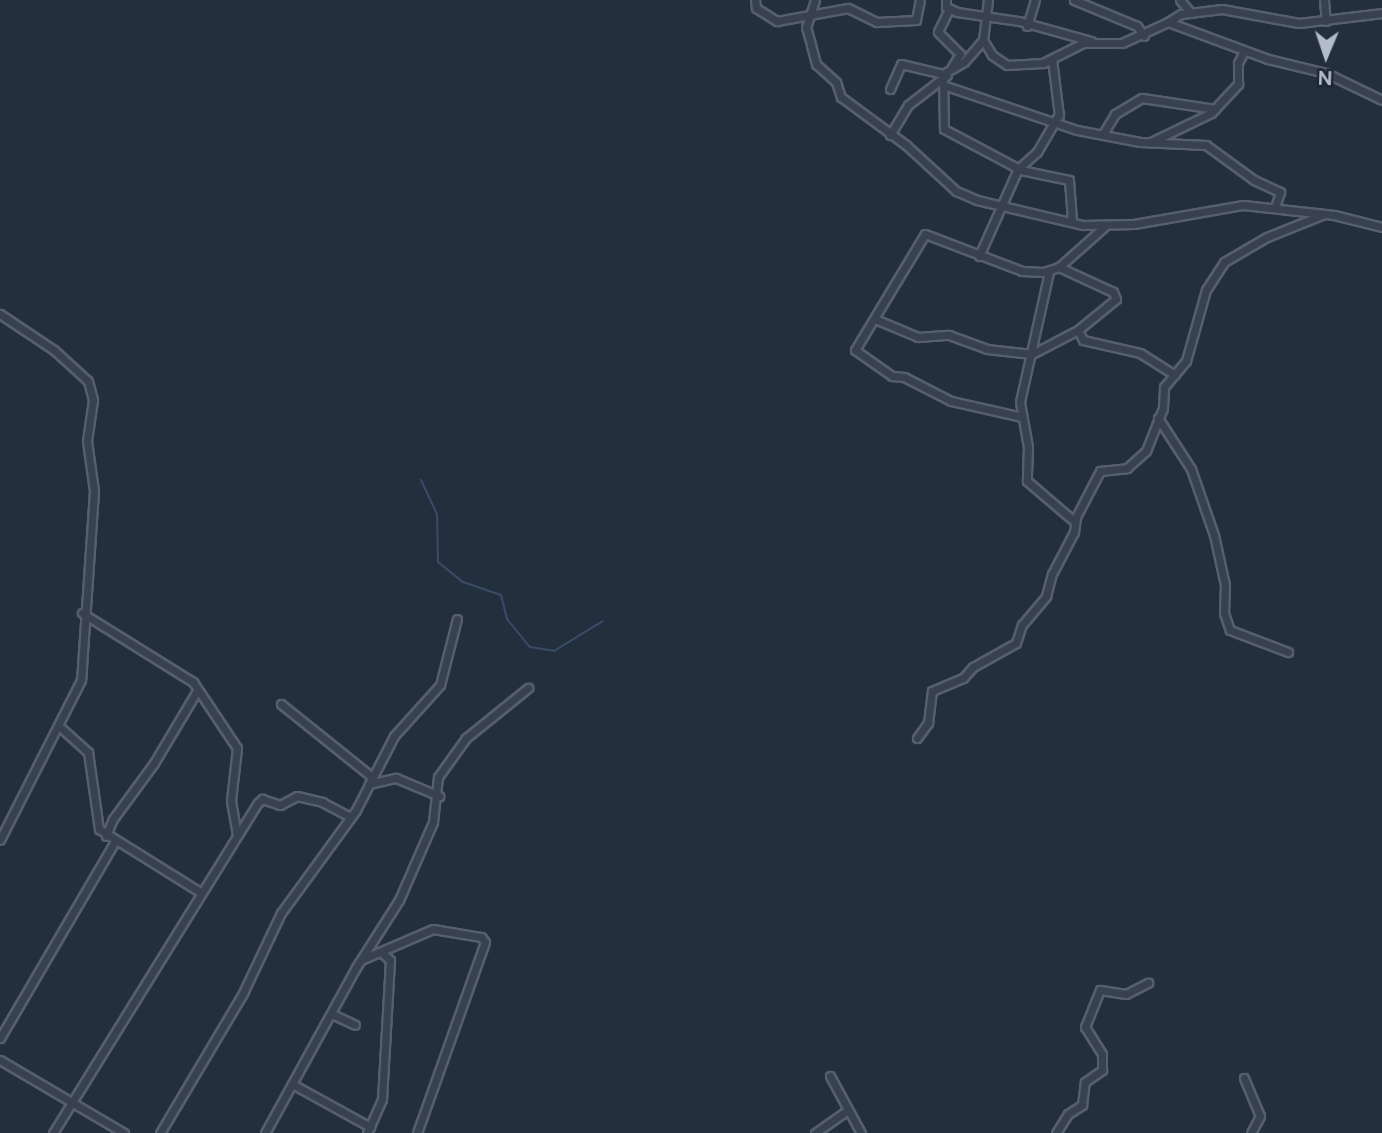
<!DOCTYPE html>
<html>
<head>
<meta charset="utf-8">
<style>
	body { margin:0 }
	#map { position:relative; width:1382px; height:1133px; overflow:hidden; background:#242f3e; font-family:Figtree,sans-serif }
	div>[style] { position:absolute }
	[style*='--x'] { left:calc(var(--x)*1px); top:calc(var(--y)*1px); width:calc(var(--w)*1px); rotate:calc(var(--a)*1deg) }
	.stream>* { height:2px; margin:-1px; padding:0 1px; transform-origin:1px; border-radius:1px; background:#394c67 }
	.roads { filter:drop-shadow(2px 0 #565f6c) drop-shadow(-2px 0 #565f6c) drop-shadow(0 2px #565f6c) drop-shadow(0 -2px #565f6c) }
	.minor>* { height:7px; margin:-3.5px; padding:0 3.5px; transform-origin:3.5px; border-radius:3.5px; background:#38414e }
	span { translate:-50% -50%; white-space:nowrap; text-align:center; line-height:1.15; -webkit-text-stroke:5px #1d2633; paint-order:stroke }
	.north { position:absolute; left:1291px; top:21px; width:70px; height:70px; -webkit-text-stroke:5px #1d2633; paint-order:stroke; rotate:182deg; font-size:19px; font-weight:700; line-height:28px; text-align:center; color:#b4bcc9 }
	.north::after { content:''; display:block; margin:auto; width:24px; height:32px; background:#b4bcc9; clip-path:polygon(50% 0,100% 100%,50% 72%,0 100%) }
</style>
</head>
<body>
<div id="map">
	<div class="stream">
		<i style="--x:421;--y:480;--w:38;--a:65"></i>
		<i style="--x:437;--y:514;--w:48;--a:88.8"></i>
		<i style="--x:438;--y:562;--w:32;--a:39"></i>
		<i style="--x:463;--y:582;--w:40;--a:18.9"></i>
		<i style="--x:501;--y:595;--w:25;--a:76"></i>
		<i style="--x:507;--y:619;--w:36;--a:51"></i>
		<i style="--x:530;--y:647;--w:24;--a:9"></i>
		<i style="--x:554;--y:651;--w:57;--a:-31.5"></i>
	</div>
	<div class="roads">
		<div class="minor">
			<i style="--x:755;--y:0;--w:8;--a:83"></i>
			<i style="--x:756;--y:8;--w:25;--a:32"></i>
			<i style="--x:777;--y:21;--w:72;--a:-10.4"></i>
			<i style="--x:848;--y:8;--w:32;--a:26"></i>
			<i style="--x:877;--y:22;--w:39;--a:-3"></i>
			<i style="--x:916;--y:20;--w:20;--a:-79"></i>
			<i style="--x:815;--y:0;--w:28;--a:108"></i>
			<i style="--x:806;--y:27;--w:19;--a:74"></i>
			<i style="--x:811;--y:45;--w:20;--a:75"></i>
			<i style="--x:816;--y:64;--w:27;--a:42"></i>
			<i style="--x:836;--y:82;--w:16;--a:72"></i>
			<i style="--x:841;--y:97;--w:81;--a:36.4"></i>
			<i style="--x:906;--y:145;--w:68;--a:42.6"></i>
			<i style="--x:956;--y:191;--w:23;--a:23"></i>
			<i style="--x:977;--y:200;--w:109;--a:13.3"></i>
			<i style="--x:1083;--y:225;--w:51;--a:-1.1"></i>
			<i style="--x:1134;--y:224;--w:111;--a:-9.9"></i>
			<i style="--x:1243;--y:205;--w:92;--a:6.3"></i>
			<i style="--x:1334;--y:215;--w:49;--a:14"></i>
			<i style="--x:946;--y:0;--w:7;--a:90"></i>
			<i style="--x:946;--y:7;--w:12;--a:24"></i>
			<i style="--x:957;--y:12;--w:63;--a:8.3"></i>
			<i style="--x:1019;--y:21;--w:75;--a:15.5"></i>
			<i style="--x:988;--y:0;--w:40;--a:97.1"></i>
			<i style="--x:983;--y:40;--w:17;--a:59"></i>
			<i style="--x:992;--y:55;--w:18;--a:34"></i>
			<i style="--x:1007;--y:65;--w:36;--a:-3"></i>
			<i style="--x:1043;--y:63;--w:45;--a:-26.6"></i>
			<i style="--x:1083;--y:43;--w:39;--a:0"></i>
			<i style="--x:1122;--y:43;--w:51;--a:-24.5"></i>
			<i style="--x:1168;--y:22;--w:107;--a:20.3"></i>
			<i style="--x:1268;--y:59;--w:60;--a:13.6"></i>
			<i style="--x:1326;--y:73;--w:62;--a:25.7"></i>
			<i style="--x:1074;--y:0;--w:68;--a:22.4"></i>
			<i style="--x:1137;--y:26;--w:12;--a:55"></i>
			<i style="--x:1180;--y:0;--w:17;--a:50"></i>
			<i style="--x:1324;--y:0;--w:21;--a:85"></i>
			<i style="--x:949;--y:9;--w:25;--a:116"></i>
			<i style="--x:938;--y:32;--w:31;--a:45"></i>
			<i style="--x:960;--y:54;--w:15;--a:122"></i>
			<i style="--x:1168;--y:22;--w:15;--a:-32"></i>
			<i style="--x:1181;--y:14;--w:41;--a:-7"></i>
			<i style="--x:1222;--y:9;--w:78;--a:10.3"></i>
			<i style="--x:1299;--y:23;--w:84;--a:-6.9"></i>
			<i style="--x:1027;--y:26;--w:27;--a:-73"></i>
			<i style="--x:1052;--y:59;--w:57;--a:83"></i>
			<i style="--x:943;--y:74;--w:55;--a:89"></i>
			<i style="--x:944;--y:129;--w:87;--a:28"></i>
			<i style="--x:1021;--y:170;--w:49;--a:11.8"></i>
			<i style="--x:1069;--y:180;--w:41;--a:85.8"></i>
			<i style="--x:946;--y:86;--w:138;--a:18.6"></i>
			<i style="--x:1077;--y:130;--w:64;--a:10.8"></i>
			<i style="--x:1140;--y:142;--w:66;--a:2.6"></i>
			<i style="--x:1206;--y:145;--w:59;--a:36.1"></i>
			<i style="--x:1254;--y:180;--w:29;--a:25"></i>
			<i style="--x:1280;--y:192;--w:16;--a:108"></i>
			<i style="--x:890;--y:89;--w:27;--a:-66"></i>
			<i style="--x:901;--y:64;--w:43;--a:13.4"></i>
			<i style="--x:943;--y:74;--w:24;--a:-30"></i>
			<i style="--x:964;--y:62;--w:29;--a:-49"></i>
			<i style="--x:1103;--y:134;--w:23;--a:-59"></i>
			<i style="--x:1115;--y:114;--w:31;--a:-31"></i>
			<i style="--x:1142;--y:98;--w:74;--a:8.6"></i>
			<i style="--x:890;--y:135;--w:35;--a:-59"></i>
			<i style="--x:908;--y:105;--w:49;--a:-37.6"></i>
			<i style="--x:1151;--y:142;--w:67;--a:-25.8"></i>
			<i style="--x:1211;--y:113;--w:40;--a:-47"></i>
			<i style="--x:1238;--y:84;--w:21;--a:-90"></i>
			<i style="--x:1238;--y:63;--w:13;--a:-63"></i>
			<i style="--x:979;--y:256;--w:95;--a:-65.9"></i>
			<i style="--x:1018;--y:169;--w:25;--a:-42"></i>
			<i style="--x:1037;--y:152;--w:44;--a:-59.9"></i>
			<i style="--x:1049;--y:272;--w:133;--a:102.6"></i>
			<i style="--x:1020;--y:402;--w:46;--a:79.9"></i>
			<i style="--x:1028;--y:447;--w:34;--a:92"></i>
			<i style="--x:1027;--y:481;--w:63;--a:40.5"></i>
			<i style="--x:0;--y:314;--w:65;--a:33.7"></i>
			<i style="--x:54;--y:350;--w:46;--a:42.4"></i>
			<i style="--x:88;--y:381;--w:20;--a:75"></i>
			<i style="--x:93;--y:400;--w:41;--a:98.3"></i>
			<i style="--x:87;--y:441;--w:50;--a:82"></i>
			<i style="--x:94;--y:491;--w:189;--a:93.9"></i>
			<i style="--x:81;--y:680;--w:179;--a:116.9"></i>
			<i style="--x:875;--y:319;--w:47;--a:22.7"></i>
			<i style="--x:918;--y:337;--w:31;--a:-4"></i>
			<i style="--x:949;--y:335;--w:40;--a:20.2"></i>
			<i style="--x:987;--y:349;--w:45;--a:6.3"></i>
			<i style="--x:1032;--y:354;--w:52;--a:-27.6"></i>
			<i style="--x:1078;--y:330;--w:49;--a:-39.2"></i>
			<i style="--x:1116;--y:299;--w:8;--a:-113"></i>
			<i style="--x:1113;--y:292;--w:60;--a:-155.2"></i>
			<i style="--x:1078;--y:330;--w:11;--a:63"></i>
			<i style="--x:1083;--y:340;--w:58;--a:12.8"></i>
			<i style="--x:1140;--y:353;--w:41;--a:32.2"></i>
			<i style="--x:1022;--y:417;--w:73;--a:-167.3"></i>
			<i style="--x:951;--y:401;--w:53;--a:-152.9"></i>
			<i style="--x:904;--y:377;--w:12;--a:-175"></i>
			<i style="--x:892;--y:376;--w:45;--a:-144.9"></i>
			<i style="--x:855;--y:350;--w:135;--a:-58.9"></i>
			<i style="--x:925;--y:234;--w:104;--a:20.9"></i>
			<i style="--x:1022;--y:271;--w:21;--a:3"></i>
			<i style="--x:1043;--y:272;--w:17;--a:-17"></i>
			<i style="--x:1059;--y:267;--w:60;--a:-41.6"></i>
			<i style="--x:1158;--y:418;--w:61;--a:57.1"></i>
			<i style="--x:1191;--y:469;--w:70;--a:70.8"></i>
			<i style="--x:1214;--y:535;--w:51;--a:77.6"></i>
			<i style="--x:1225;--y:585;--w:28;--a:92"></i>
			<i style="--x:1224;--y:613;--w:18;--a:71"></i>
			<i style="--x:1230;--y:630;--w:62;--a:20.8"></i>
			<i style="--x:82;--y:613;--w:131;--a:31.9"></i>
			<i style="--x:193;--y:682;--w:79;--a:56.3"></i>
			<i style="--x:237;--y:748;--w:53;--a:96.5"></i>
			<i style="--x:231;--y:801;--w:34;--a:80"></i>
			<i style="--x:281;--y:704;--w:115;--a:38.7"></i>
			<i style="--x:60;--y:727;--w:38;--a:42"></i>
			<i style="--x:88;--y:752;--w:78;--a:81.9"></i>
			<i style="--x:99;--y:829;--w:119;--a:32"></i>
			<i style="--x:917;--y:738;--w:19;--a:-54"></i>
			<i style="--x:928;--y:723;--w:32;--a:-83"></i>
			<i style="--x:932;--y:691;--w:34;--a:-23"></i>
			<i style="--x:963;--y:678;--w:15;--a:-48"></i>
			<i style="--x:973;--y:667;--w:49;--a:-29.2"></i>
			<i style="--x:1016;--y:643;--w:19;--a:-72"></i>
			<i style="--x:1022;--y:625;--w:38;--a:-50"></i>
			<i style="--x:1046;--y:596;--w:23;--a:-75"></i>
			<i style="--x:1052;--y:574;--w:47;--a:-62.4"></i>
			<i style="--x:1074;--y:532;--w:15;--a:-82"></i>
			<i style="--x:1076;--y:517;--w:52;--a:-62.4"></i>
			<i style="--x:1100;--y:471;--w:27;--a:-6"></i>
			<i style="--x:1127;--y:468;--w:25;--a:-42"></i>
			<i style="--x:1146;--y:451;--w:46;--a:-68.4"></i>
			<i style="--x:1163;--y:408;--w:21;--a:-87"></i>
			<i style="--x:1164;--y:387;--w:34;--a:-50"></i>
			<i style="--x:1186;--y:361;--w:74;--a:-74.3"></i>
			<i style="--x:1206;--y:290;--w:33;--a:-57"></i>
			<i style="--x:1224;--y:262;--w:50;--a:-30.2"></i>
			<i style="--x:1267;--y:237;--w:61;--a:-22"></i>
			<i style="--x:369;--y:784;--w:28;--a:-13"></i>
			<i style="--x:396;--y:778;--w:47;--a:22.7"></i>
			<i style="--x:106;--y:836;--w:18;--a:-68"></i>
			<i style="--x:113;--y:819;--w:69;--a:-53.8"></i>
			<i style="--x:154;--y:763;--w:84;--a:-59.2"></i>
			<i style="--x:363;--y:959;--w:76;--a:-23.2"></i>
			<i style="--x:433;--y:929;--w:49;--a:9.5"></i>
			<i style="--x:481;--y:937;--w:6;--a:51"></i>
			<i style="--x:485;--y:942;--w:203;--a:109.6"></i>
			<i style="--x:334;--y:1015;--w:23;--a:25"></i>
			<i style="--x:0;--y:1038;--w:228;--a:-59.7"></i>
			<i style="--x:0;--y:1060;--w:144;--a:30.5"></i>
			<i style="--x:830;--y:1076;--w:65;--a:61.5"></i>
			<i style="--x:1244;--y:1078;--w:41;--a:67.2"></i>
			<i style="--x:1260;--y:1116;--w:19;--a:118"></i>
			<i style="--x:294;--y:1085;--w:87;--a:28.9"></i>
			<i style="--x:53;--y:1133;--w:388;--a:-58.2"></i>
			<i style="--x:258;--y:803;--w:6;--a:-45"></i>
			<i style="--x:262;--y:799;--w:19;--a:18"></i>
			<i style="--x:280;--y:805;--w:19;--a:-28"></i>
			<i style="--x:297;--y:796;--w:26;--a:13"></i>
			<i style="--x:322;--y:802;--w:32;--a:28"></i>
			<i style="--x:160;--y:1133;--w:163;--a:-59.3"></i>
			<i style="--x:243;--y:993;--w:89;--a:-64.6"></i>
			<i style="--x:281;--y:913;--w:127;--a:-53.9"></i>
			<i style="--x:356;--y:810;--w:83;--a:-62.8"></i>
			<i style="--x:394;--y:736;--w:69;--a:-48"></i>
			<i style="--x:440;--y:685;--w:68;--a:-75.6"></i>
			<i style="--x:265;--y:1133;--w:187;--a:-61.2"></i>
			<i style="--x:355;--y:969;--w:82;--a:-57.5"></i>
			<i style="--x:399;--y:900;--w:85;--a:-66.4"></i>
			<i style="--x:433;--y:822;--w:45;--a:-83.7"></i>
			<i style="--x:438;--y:777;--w:48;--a:-54.3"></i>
			<i style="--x:466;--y:738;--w:80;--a:-38.9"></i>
			<i style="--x:367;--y:1133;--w:37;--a:-66"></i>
			<i style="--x:382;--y:1099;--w:139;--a:-86.7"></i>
			<i style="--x:390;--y:960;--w:9;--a:-139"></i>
			<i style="--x:815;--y:1133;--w:39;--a:-35"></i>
			<i style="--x:1056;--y:1133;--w:22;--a:-58"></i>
			<i style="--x:1068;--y:1114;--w:17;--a:-33"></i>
			<i style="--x:1082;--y:1105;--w:23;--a:-83"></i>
			<i style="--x:1085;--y:1082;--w:21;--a:-35"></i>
			<i style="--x:1102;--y:1070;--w:16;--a:-90"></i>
			<i style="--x:1102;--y:1054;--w:32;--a:-122"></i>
			<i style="--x:1085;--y:1027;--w:40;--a:-68"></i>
			<i style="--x:1100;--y:990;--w:26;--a:9"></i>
			<i style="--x:1126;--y:994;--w:25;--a:-27"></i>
		</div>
	</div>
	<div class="north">N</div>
</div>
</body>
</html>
